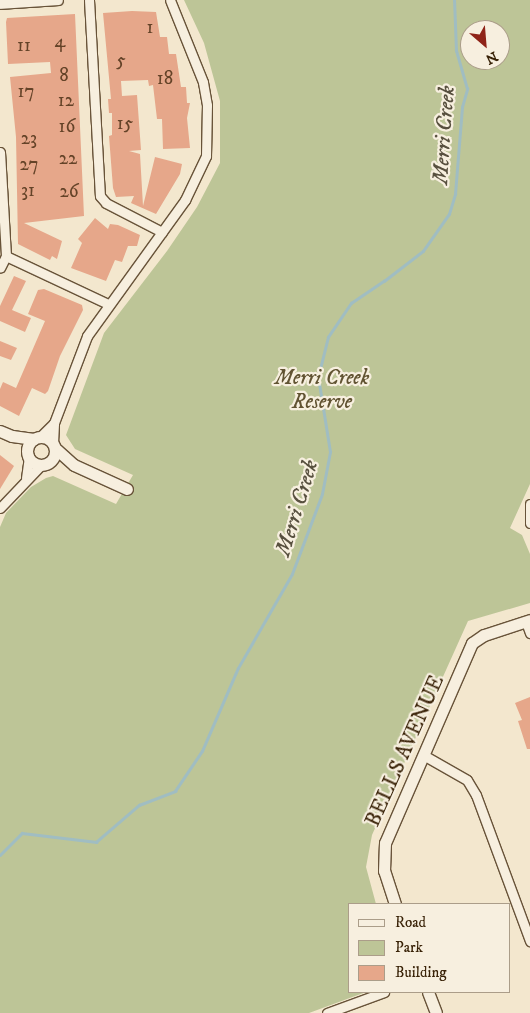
<!DOCTYPE html>
<html>
<head>
<meta charset="utf-8">
<style>
	body { margin:0 }
	#map { position:relative; width:530px; height:1013px; overflow:hidden; background:#f3e7ce; font-family:"IM FELL DW Pica",serif }
	div>[style] { position:absolute }
	[style*='--x'] { left:calc(var(--x)*1px); top:calc(var(--y)*1px); width:calc(var(--w)*1px); rotate:calc(var(--a)*1deg) }
	.green>* { inset:0; background:#bdc597 }
	.stream>* { height:2.5px; margin:-1.25px; padding:0 1.25px; transform-origin:1.25px; border-radius:1.25px; background:#a0bdc2 }
	.building>* { inset:0; background:#e6a78a }
	.roads { filter:drop-shadow(1px 0 #685339) drop-shadow(-1px 0 #685339) drop-shadow(0 1px #685339) drop-shadow(0 -1px #685339) }
	.minor>* { height:9px; margin:-4.5px; padding:0 4.5px; transform-origin:4.5px; border-radius:4.5px; background:#f7efdf }
	.tertiary>* { height:11px; margin:-5.5px; padding:0 5.5px; transform-origin:5.5px; border-radius:5.5px; background:#f7efdf }
	.tertiary>.ring { margin:-5.5px; padding:0; box-sizing:content-box; background:none; border:11px solid #f7efdf; border-radius:50% }
	span { translate:-50% -50%; white-space:nowrap; text-align:center; line-height:1.15; -webkit-text-stroke:4.5px #f7efdf; paint-order:stroke }
	.number-label { font-size:19px; color:#644328 }
	.number-label span { -webkit-text-stroke-width:0 }
	.park-label { font-size:21px; color:#615332; font-style:italic }
	.street-label { font-size:21px; color:#392207 }
	.water-label { font-size:22px; color:#58503f; font-style:italic }
	.legend { position:absolute; left:348px; top:903px; width:162px; height:90px; box-sizing:border-box; background:#f7efdf; border:1px solid #ab9d89; margin:0; padding:6px 9px; list-style:none; font-size:15px; color:#392207 }
	.legend li { display:flex; align-items:center; gap:10px; height:25px }
	.legend b { width:25px; border:1px solid #ab9d89 }
	.north { position:absolute; left:460px; top:20px; width:50px; height:50px; box-sizing:border-box; background:#f7efdf; border:1px solid #ab9d89; border-radius:50%; rotate:153deg; font-size:14px; font-weight:700; line-height:20px; text-align:center; color:#392207 }
	.north::after { content:''; display:block; margin:auto; width:18px; height:22px; background:#8f2418; clip-path:polygon(50% 0,100% 100%,50% 72%,0 100%) }
</style>
</head>
<body>
<div id="map">
	<div class="green">
		<i style="clip-path:polygon(evenodd,184px 0,530px 0,530px 484px,510px 528px,522px 535px,530px 554px,530px 603px,468px 621px,372px 835px,366px 867px,376px 904px,349px 904px,349px 992px,366px 992px,309px 1013px,0 1013px,0 527px,6px 513px,31px 487px,46px 478px,53px 476px,116px 504px,133px 475px,75px 449px,66px 435px,104px 333px,167px 251px,197px 207px,220px 163px,220px 101px,204px 43px,184px 0,470px 30px,500px 30px,500px 60px,470px 60px,470px 30px)"></i>
	</div>
	<div class="stream">
		<i style="--x:0;--y:855;--w:31;--a:-45"></i>
		<i style="--x:22;--y:833;--w:75;--a:6.9"></i>
		<i style="--x:96;--y:842;--w:57;--a:-40.7"></i>
		<i style="--x:139;--y:805;--w:39;--a:-21"></i>
		<i style="--x:175;--y:791;--w:48;--a:-56"></i>
		<i style="--x:202;--y:751;--w:90;--a:-66.6"></i>
		<i style="--x:238;--y:668;--w:108;--a:-60.1"></i>
		<i style="--x:292;--y:574;--w:85;--a:-69.4"></i>
		<i style="--x:322;--y:494;--w:43;--a:-79.2"></i>
		<i style="--x:330;--y:452;--w:76;--a:-99.1"></i>
		<i style="--x:318;--y:377;--w:41;--a:-76"></i>
		<i style="--x:328;--y:337;--w:41;--a:-55.9"></i>
		<i style="--x:351;--y:303;--w:40;--a:-34"></i>
		<i style="--x:384;--y:281;--w:49;--a:-37.6"></i>
		<i style="--x:423;--y:251;--w:45;--a:-54.9"></i>
		<i style="--x:449;--y:214;--w:21;--a:-73"></i>
		<i style="--x:455;--y:194;--w:87;--a:-85.4"></i>
		<i style="--x:462;--y:107;--w:19;--a:-74"></i>
		<i style="--x:467;--y:89;--w:40;--a:-106"></i>
		<i style="--x:456;--y:51;--w:51;--a:-92.2"></i>
	</div>
	<div class="building">
		<i style="clip-path:polygon(132px 11px,156px 12px,160px 37px,167px 37px,169px 54px,176px 54px,181px 87px,186px 87px,187px 103px,190px 103px,187px 118px,190px 148px,163px 149px,162px 119px,157px 119px,153px 85px,149px 86px,148px 80px,121px 81px,122px 96px,137px 95px,141px 150px,129px 151px,140px 154px,143px 206px,155px 157px,182px 164px,180px 174px,156px 214px,131px 203px,134px 196px,116px 197px,113px 188px,109px 136px,112px 135px,112px 113px,109px 113px,108px 99px,111px 99px,103px 13px)"></i>
		<i style="clip-path:polygon(75px 14px,84px 216px,24px 223px,62px 241px,57px 259px,52px 256px,50px 260px,18px 244px,16px 137px,10px 77px,51px 73px,50px 62px,8px 64px,6px 22px,7px 18px)"></i>
		<i style="clip-path:polygon(95px 218px,108px 229px,110px 224px,118px 225px,140px 235px,137px 246px,128px 246px,122px 262px,115px 260px,106px 281px,71px 268px,82px 243px,78px 239px)"></i>
		<i style="clip-path:polygon(14px 276px,26px 281px,12px 310px,31px 318px,25px 332px,0 321px,0 306px)"></i>
		<i style="clip-path:polygon(44px 289px,82px 305px,83px 310px,60px 356px,48px 391px,45px 394px,32px 388px,19px 416px,0 406px,0 389px,3px 382px,16px 388px,45px 321px,28px 314px,38px 290px)"></i>
		<i style="clip-path:polygon(0 341px,17px 348px,11px 360px,0 356px)"></i>
		<i style="clip-path:polygon(0 455px,14px 466px,0 489px)"></i>
		<i style="clip-path:polygon(530px 697px,530px 749px,527px 749px,518px 721px,522px 720px,515px 703px)"></i>
	</div>
	<div class="roads">
		<div class="minor">
			<i style="--x:89;--y:0;--w:196;--a:86.8"></i>
			<i style="--x:100;--y:196;--w:9;--a:49"></i>
			<i style="--x:106;--y:203;--w:63;--a:27.4"></i>
			<i style="--x:0;--y:4;--w:58;--a:-3.9"></i>
			<i style="--x:0;--y:152;--w:104;--a:86.7"></i>
			<i style="--x:6;--y:256;--w:13;--a:117"></i>
			<i style="--x:6;--y:256;--w:113;--a:25.2"></i>
			<i style="--x:40;--y:437;--w:20;--a:-45"></i>
			<i style="--x:53;--y:443;--w:20;--a:-87"></i>
			<i style="--x:54;--y:423;--w:93;--a:-69.2"></i>
			<i style="--x:87;--y:336;--w:168;--a:-54.2"></i>
			<i style="--x:185;--y:200;--w:49;--a:-64.5"></i>
			<i style="--x:206;--y:156;--w:51;--a:-88.9"></i>
			<i style="--x:207;--y:105;--w:23;--a:-100"></i>
			<i style="--x:203;--y:82;--w:88;--a:-111.9"></i>
			<i style="--x:26;--y:478;--w:22;--a:-82"></i>
			<i style="--x:530;--y:504;--w:19;--a:90"></i>
			<i style="--x:0;--y:508;--w:61;--a:-46.3"></i>
			<i style="--x:526;--y:622;--w:12;--a:70"></i>
			<i style="--x:425;--y:756;--w:48;--a:29.7"></i>
			<i style="--x:467;--y:780;--w:17;--a:59"></i>
			<i style="--x:476;--y:795;--w:156;--a:69.7"></i>
			<i style="--x:327;--y:1013;--w:61;--a:-20.2"></i>
		</div>
		<div class="tertiary">
			<i style="--x:0;--y:431;--w:13;--a:23"></i>
			<i style="--x:12;--y:436;--w:22;--a:8"></i>
			<i class="ring" style="left:27px;top:437px;width:17px;height:17px"></i>
			<i style="--x:55;--y:448;--w:25;--a:42"></i>
			<i style="--x:74;--y:465;--w:58;--a:24.4"></i>
			<i style="--x:395;--y:904;--w:35;--a:-108"></i>
			<i style="--x:384;--y:871;--w:28;--a:-88"></i>
			<i style="--x:385;--y:843;--w:218;--a:-66.5"></i>
			<i style="--x:472;--y:643;--w:14;--a:-34"></i>
			<i style="--x:484;--y:635;--w:48;--a:-18.1"></i>
			<i style="--x:428;--y:992;--w:22;--a:69"></i>
		</div>
	</div>
	<div class="number-label">
		<span style="left:150px;top:28px">1</span>
		<span style="left:60px;top:42px">4</span>
		<span style="left:24px;top:46px">11</span>
		<span style="left:121px;top:61px">5</span>
		<span style="left:64px;top:76px">8</span>
		<span style="left:165px;top:79px">18</span>
		<span style="left:26px;top:92px">17</span>
		<span style="left:66px;top:101px">12</span>
		<span style="left:125px;top:124px">15</span>
		<span style="left:67px;top:127px">16</span>
		<span style="left:29px;top:139px">23</span>
		<span style="left:68px;top:159px">22</span>
		<span style="left:29px;top:165px">27</span>
		<span style="left:28px;top:191px">31</span>
		<span style="left:69px;top:192px">26</span>
	</div>
	<div class="park-label">
		<span style="left:322px;top:390px">Merri Creek<br>Reserve</span>
	</div>
	<div class="street-label">
		<span style="left:405px;top:751px;rotate:-66deg">BELLS AVENUE</span>
	</div>
	<div class="water-label">
		<span style="left:444px;top:135px;rotate:-86deg">Merri Creek</span>
		<span style="left:297px;top:508px;rotate:-73deg">Merri Creek</span>
	</div>
	<ul class="legend">
	<li><b style="height:6px;background:#f7efdf"></b>Road</li>
	<li><b style="height:14px;background:#bdc597"></b>Park</li>
	<li><b style="height:14px;background:#e6a78a"></b>Building</li>
	</ul>
	<div class="north">N</div>
</div>
</body>
</html>
